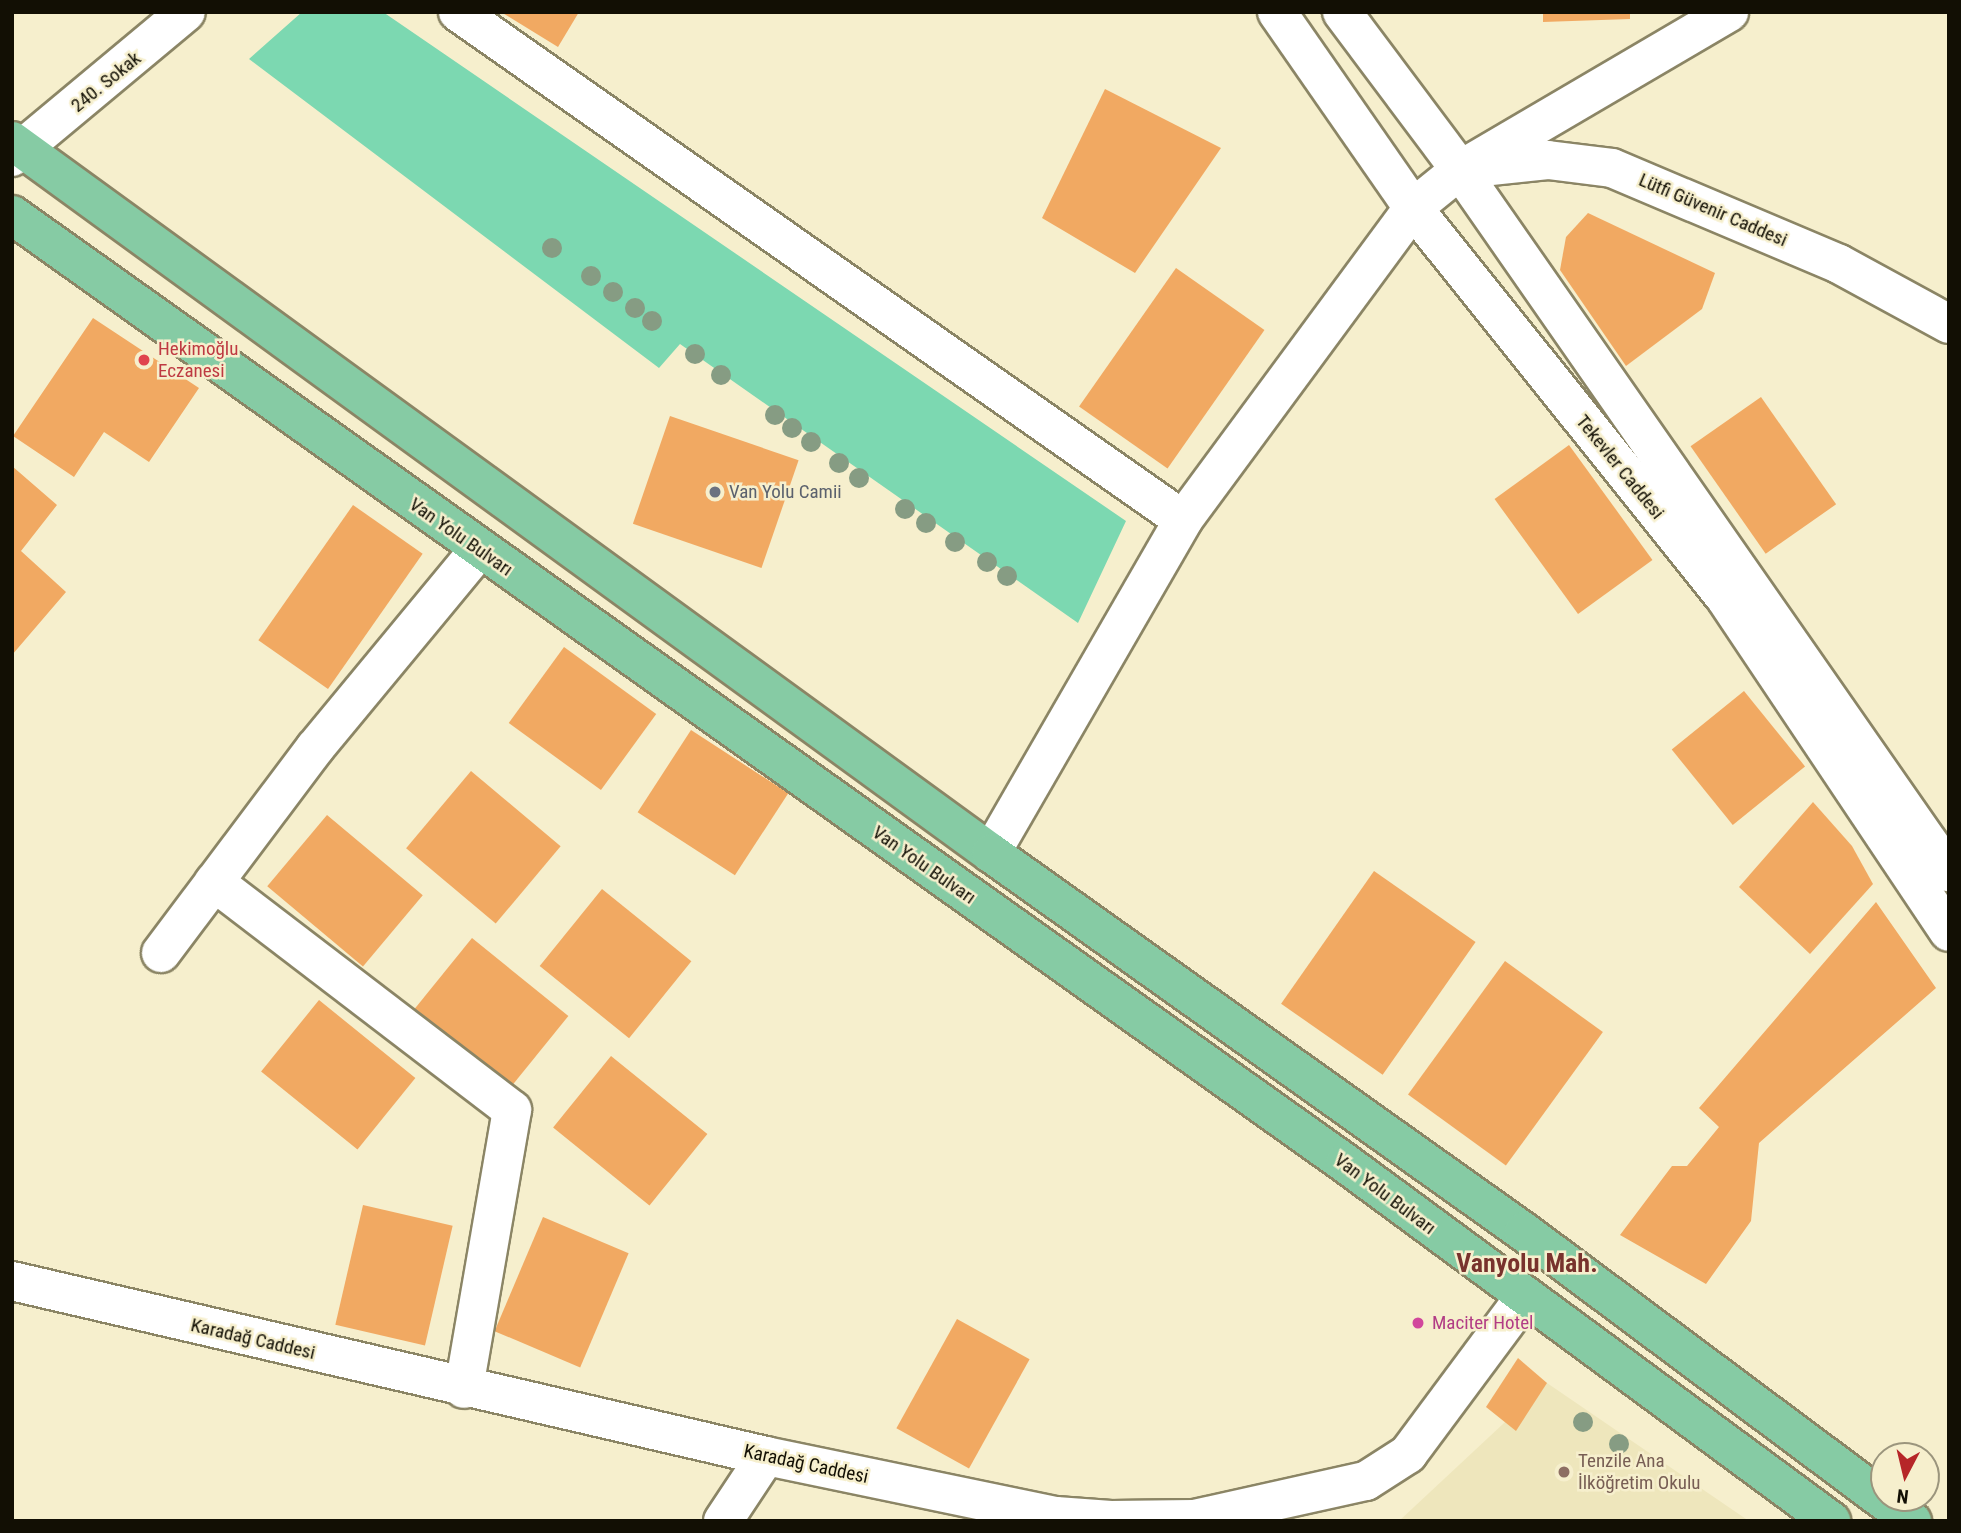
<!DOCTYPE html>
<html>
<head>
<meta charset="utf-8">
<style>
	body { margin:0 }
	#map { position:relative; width:1961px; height:1533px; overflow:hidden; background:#f6efcd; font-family:"Roboto Condensed",sans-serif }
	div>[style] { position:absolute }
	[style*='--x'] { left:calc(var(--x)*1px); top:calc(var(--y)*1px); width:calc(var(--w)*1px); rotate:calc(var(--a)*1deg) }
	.built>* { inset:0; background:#eee6bc }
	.green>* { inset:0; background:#7cd8b1 }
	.building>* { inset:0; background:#f1a962; transform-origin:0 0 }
	.roads { filter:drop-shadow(2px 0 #8b8565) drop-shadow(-2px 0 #8b8565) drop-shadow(0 2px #8b8565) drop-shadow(0 -2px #8b8565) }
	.minor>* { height:38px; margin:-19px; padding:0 19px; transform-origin:19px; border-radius:19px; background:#fff }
	.major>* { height:38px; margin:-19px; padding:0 19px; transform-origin:19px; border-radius:19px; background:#86cba4 }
	.trees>* { width:20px; height:20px; margin:-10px; border-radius:50%; background:#869c83 }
	.dots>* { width:19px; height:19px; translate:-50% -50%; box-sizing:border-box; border:4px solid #f6efcd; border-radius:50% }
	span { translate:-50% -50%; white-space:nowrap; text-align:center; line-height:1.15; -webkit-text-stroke:5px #f6efcd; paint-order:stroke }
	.street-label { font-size:19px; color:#120f04 }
	.health-label { font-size:19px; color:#be3a42 }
	.left { translate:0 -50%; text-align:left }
	.worship-label { font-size:19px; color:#5b616d }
	.hotel-label { font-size:19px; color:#b23c85 }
	.education-label { font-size:19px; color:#785e54 }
	.district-label { font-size:26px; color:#78322d; font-weight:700 }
	.frame { position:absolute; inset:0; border:14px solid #120f04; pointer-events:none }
	.north { position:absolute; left:1870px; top:1442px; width:70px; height:70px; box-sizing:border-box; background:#f6efcd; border:2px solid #9b957d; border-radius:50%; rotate:187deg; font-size:19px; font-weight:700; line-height:28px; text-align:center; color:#120f04 }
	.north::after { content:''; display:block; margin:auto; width:24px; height:32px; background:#b62628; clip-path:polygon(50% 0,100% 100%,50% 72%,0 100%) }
</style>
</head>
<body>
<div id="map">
	<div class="built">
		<i style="clip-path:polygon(1547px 1383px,1749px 1521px,1399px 1521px)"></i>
	</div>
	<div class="green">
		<i style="clip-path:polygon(302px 12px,383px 12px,1126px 521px,1078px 623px,680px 344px,659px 368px,249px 59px)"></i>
	</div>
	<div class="building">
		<i style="clip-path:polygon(501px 12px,579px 12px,558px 47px)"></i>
		<i style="clip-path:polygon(1543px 12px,1630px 12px,1630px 19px,1543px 22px)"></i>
		<i style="clip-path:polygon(1105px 89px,1221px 148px,1135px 273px,1042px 218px)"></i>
		<i style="clip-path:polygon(1588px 213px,1715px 273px,1702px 309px,1626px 366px,1560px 270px,1566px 237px)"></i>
		<i style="left:1176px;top:268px;width:108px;height:169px;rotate:35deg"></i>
		<i style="clip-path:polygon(93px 318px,199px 388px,149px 462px,104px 432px,74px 477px,13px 436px)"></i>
		<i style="left:1761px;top:397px;width:131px;height:86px;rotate:55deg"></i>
		<i style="left:670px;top:416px;width:136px;height:114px;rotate:19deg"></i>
		<i style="left:1569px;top:445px;width:142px;height:92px;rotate:54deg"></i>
		<i style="clip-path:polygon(12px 466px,57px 505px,21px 551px,66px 592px,12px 655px)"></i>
		<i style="left:353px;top:505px;width:85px;height:165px;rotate:35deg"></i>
		<i style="left:564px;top:647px;width:114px;height:94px;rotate:36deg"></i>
		<i style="left:1744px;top:691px;width:97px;height:93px;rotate:51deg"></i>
		<i style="left:691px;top:730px;width:116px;height:98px;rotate:33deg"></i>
		<i style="left:471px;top:771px;width:117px;height:101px;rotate:40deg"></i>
		<i style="clip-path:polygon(1813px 802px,1852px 846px,1873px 884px,1810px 954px,1739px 887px)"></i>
		<i style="left:327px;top:815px;width:125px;height:93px;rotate:40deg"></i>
		<i style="left:1374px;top:871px;width:124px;height:162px;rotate:35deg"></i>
		<i style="left:602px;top:889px;width:115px;height:99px;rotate:39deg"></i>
		<i style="clip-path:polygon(1876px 902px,1936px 988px,1759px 1143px,1751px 1221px,1706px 1284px,1620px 1235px,1672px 1166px,1687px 1166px,1719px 1127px,1699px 1108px)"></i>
		<i style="left:472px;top:938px;width:124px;height:92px;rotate:39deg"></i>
		<i style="left:1505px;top:961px;width:121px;height:165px;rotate:36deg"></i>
		<i style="left:319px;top:1000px;width:124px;height:92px;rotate:39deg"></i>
		<i style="left:611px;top:1056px;width:124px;height:92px;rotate:39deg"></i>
		<i style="left:363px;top:1205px;width:92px;height:123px;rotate:13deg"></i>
		<i style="left:543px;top:1217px;width:93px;height:124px;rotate:23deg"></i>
		<i style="left:957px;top:1319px;width:83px;height:125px;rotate:29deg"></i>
		<i style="clip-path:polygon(1518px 1358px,1547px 1383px,1516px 1431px,1486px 1407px)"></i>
	</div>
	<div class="roads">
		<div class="minor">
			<i style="--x:458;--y:12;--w:885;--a:35.02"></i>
			<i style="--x:1277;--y:12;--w:239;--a:55.2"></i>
			<i style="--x:1413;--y:208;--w:497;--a:51.3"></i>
			<i style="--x:1724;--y:596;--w:404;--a:56.2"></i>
			<i style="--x:1342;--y:12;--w:197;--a:53.2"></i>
			<i style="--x:1460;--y:170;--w:856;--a:55.14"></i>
			<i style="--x:12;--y:157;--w:226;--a:-39.8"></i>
			<i style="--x:1472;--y:168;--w:76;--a:-6"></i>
			<i style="--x:1548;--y:160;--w:64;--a:7.1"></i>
			<i style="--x:1612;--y:168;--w:246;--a:22.9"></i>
			<i style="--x:1839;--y:264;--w:125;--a:28.6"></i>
			<i style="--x:991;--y:853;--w:384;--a:-60"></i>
			<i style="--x:1183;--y:520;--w:388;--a:-53.6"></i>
			<i style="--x:1413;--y:208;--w:60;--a:-39"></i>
			<i style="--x:1460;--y:170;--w:312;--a:-30.4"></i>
			<i style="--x:214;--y:882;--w:375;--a:37.4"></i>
			<i style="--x:512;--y:1110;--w:283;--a:99.8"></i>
			<i style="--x:161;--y:953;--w:256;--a:-53.1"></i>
			<i style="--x:315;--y:748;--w:257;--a:-50.4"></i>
			<i style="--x:12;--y:1281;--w:774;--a:13.07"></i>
			<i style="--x:766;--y:1456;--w:296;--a:11.7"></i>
			<i style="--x:1056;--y:1516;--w:55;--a:4.2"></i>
			<i style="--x:1111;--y:1520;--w:83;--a:-0.7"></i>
			<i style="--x:1194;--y:1519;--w:176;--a:-12.5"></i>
			<i style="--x:1366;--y:1481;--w:50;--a:-32.7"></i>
			<i style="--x:1408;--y:1454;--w:194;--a:-53.4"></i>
			<i style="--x:723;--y:1521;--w:78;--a:-56.5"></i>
		</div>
		<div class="major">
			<i style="--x:12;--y:141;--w:1211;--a:36.03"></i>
			<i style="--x:991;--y:853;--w:654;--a:35.42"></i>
			<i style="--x:1524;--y:1232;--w:484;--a:36.7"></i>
			<i style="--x:12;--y:215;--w:1636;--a:35.42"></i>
			<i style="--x:1345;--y:1163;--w:604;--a:36.38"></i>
		</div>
	</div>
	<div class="trees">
		<i style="left:552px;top:248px"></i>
		<i style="left:591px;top:276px"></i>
		<i style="left:613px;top:292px"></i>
		<i style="left:635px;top:308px"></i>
		<i style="left:652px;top:321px"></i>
		<i style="left:695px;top:354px"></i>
		<i style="left:721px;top:375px"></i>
		<i style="left:775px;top:415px"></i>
		<i style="left:792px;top:428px"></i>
		<i style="left:811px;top:442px"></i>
		<i style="left:839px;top:463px"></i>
		<i style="left:859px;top:478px"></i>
		<i style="left:905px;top:509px"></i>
		<i style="left:926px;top:523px"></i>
		<i style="left:955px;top:542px"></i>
		<i style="left:987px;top:562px"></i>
		<i style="left:1007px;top:576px"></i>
		<i style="left:1583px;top:1422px"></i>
		<i style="left:1619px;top:1444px"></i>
	</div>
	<div class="dots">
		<i style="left:144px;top:360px;background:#e0444e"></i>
		<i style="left:715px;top:492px;background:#6b7280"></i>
		<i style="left:1418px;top:1323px;background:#d1479c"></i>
		<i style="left:1564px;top:1472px;background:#8d6e63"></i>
	</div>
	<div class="street-label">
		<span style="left:106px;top:82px;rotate:-39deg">240. Sokak</span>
		<span style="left:1713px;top:210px;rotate:23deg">Lütfi Güvenir Caddesi</span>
		<span style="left:1620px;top:467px;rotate:51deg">Tekevler Caddesi</span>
		<span style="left:461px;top:537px;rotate:35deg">Van Yolu Bulvarı</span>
		<span style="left:924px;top:865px;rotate:35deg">Van Yolu Bulvarı</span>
		<span style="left:1385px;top:1194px;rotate:37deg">Van Yolu Bulvarı</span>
		<span style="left:253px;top:1339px;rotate:13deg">Karadağ Caddesi</span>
		<span style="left:806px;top:1464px;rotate:12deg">Karadağ Caddesi</span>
	</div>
	<div class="health-label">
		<span class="left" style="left:158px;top:360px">Hekimoğlu<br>Eczanesi</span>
	</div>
	<div class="worship-label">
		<span class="left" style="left:729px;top:492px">Van Yolu Camii</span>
	</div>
	<div class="hotel-label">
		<span class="left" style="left:1432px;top:1323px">Maciter Hotel</span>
	</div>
	<div class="education-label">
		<span class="left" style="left:1578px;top:1472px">Tenzile Ana<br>İlköğretim Okulu</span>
	</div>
	<div class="district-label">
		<span style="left:1527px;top:1264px">Vanyolu Mah.</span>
	</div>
	<div class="frame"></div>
	<div class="north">N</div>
</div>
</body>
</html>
